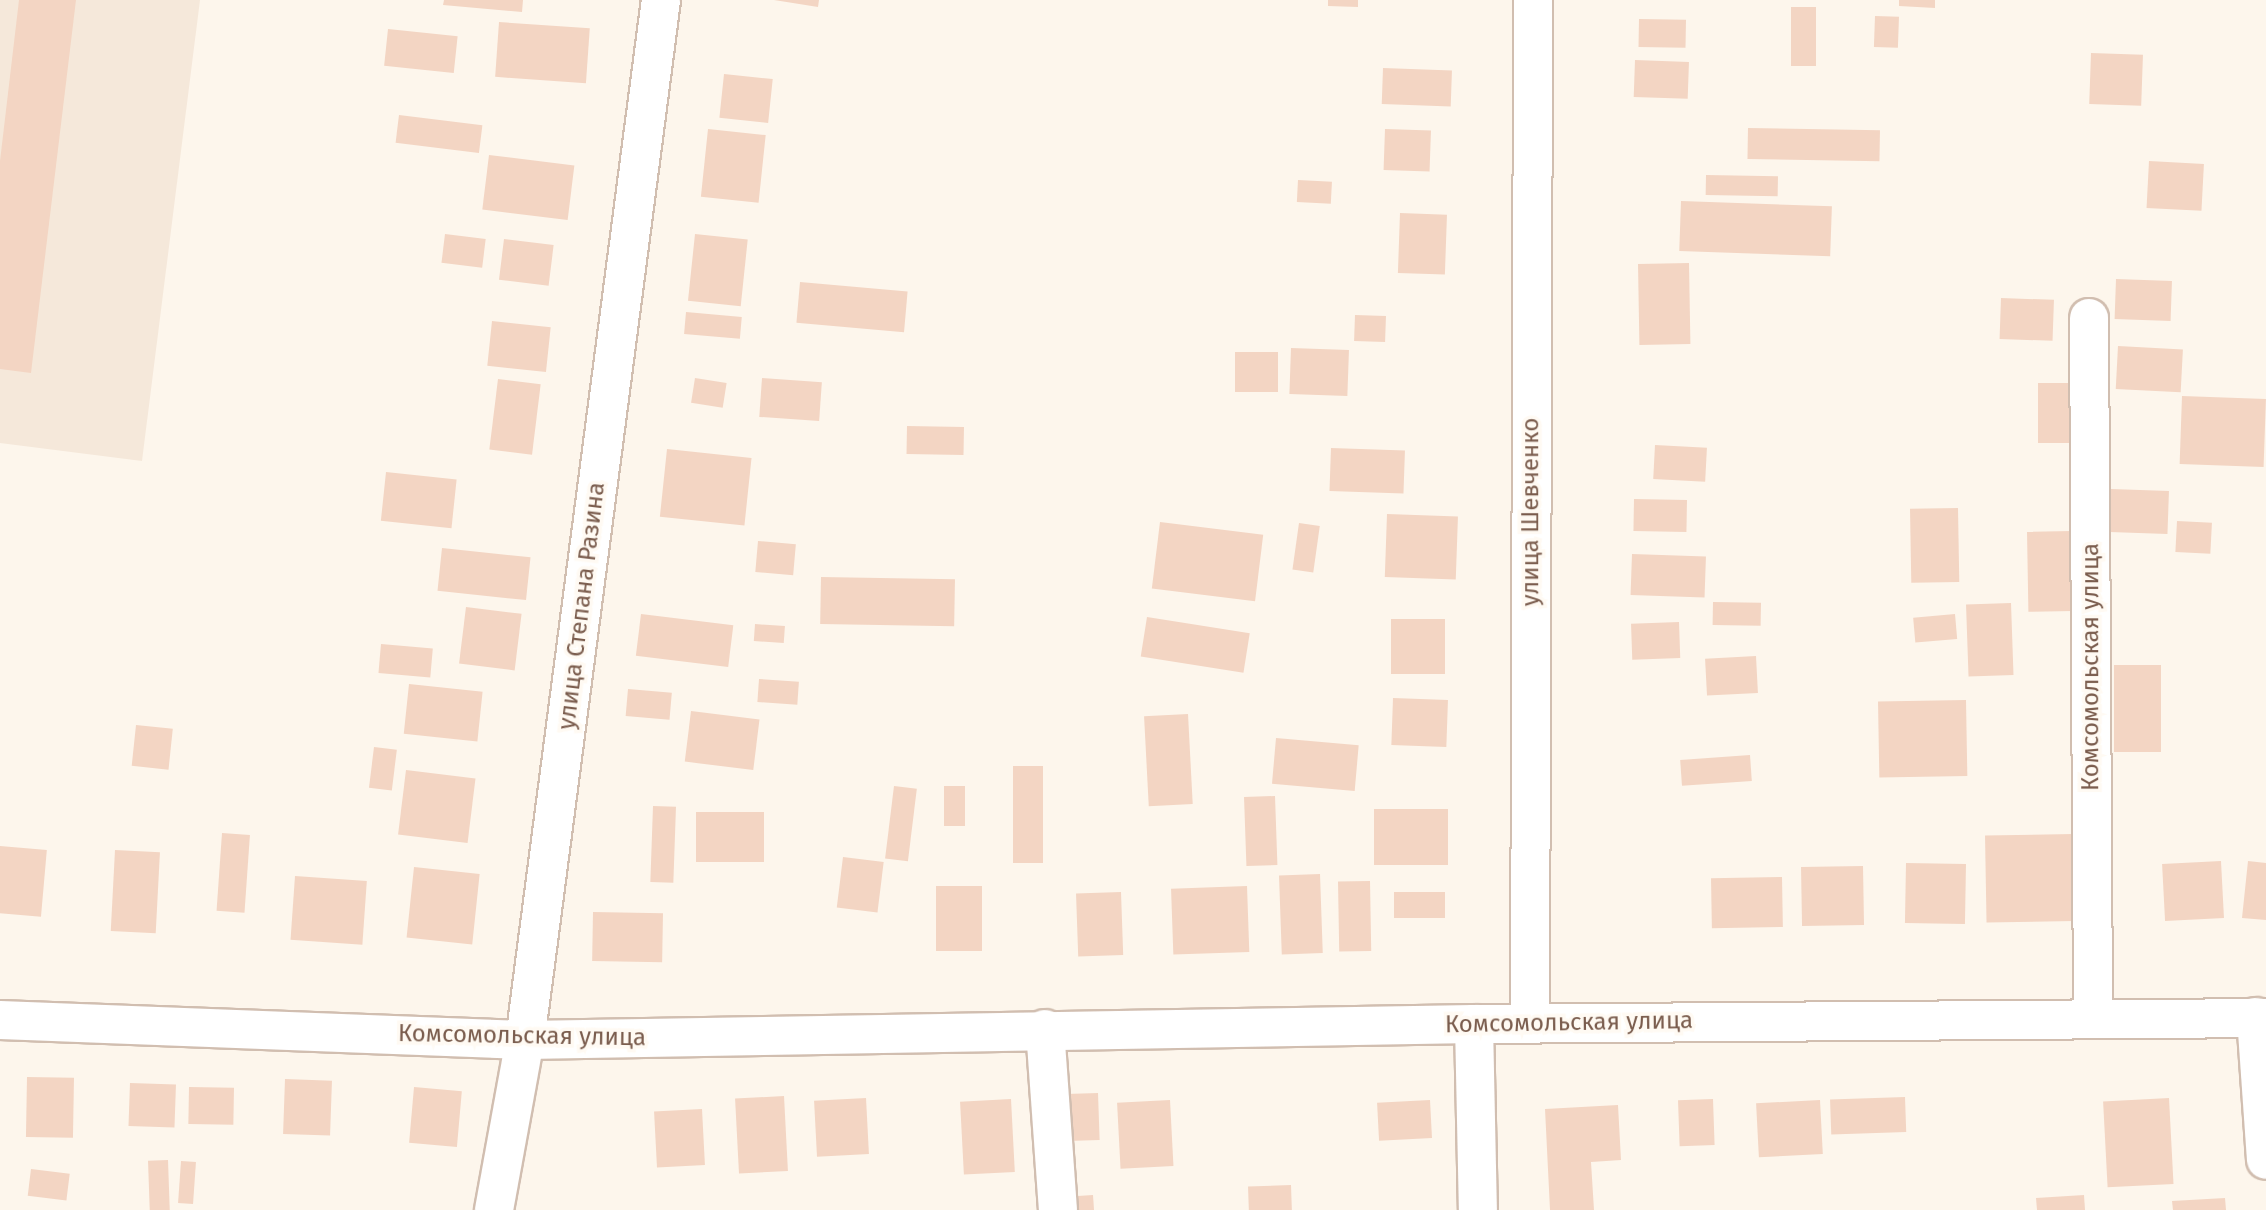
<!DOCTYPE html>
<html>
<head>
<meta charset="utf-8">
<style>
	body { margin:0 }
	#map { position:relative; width:2266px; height:1210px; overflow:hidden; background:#fdf6ec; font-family:"Fira Sans",sans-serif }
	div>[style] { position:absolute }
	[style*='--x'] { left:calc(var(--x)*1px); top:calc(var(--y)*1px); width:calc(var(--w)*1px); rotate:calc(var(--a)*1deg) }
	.residential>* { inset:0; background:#f5e8da }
	.building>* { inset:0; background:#f3d5c3; transform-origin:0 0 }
	.roads { filter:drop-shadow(2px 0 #d1beb0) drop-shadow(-2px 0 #d1beb0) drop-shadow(0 2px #d1beb0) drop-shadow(0 -2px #d1beb0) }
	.minor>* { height:38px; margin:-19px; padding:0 19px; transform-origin:19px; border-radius:19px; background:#fff }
	.tertiary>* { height:38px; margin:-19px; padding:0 19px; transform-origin:19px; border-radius:19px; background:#fff }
	.secondary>* { height:38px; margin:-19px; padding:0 19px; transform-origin:19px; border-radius:19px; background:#fff }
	span { translate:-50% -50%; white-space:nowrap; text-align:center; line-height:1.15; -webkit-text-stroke:7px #fffaf3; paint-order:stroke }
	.street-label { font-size:24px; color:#7a5c4d }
</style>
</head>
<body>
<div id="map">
	<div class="residential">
		<i style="clip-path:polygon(0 0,200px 0,142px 461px,0 443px)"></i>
	</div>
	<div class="building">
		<i style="clip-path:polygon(19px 0,76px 0,31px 373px,0 369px,0 161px)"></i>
		<i style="clip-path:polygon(444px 0,523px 0,522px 12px,443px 5px)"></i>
		<i style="clip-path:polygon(774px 0,819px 0,818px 7px)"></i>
		<i style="clip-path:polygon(1328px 0,1358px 0,1358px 7px,1328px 6px)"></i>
		<i style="clip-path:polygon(1899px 0,1935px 0,1935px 8px,1899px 6px)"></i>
		<i style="left:1791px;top:7px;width:25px;height:59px"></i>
		<i style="left:1875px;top:16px;width:24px;height:31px;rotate:2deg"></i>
		<i style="left:1639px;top:19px;width:47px;height:28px;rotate:1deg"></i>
		<i style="left:499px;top:22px;width:91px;height:55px;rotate:4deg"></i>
		<i style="left:388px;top:29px;width:70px;height:37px;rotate:6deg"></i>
		<i style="left:2091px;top:53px;width:52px;height:51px;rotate:2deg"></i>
		<i style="left:1635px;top:60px;width:54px;height:37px;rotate:2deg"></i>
		<i style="left:1383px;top:68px;width:69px;height:36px;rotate:2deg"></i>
		<i style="left:724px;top:74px;width:49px;height:44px;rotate:6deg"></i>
		<i style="left:399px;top:115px;width:84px;height:28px;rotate:7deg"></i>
		<i style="left:1748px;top:128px;width:132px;height:31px;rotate:1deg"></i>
		<i style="left:708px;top:129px;width:58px;height:68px;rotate:6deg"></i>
		<i style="left:1385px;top:129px;width:46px;height:41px;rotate:2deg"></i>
		<i style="left:489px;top:155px;width:86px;height:55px;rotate:7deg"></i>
		<i style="left:2149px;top:161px;width:55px;height:47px;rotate:3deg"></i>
		<i style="left:1706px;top:175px;width:72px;height:20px;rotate:1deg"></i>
		<i style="left:1298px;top:180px;width:34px;height:22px;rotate:3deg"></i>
		<i style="left:1681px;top:201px;width:151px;height:50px;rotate:2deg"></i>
		<i style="left:1400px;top:213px;width:47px;height:60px;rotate:2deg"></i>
		<i style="left:445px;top:234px;width:41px;height:29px;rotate:7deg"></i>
		<i style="left:695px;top:234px;width:53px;height:67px;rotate:6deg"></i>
		<i style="left:504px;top:239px;width:50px;height:41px;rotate:7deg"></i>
		<i style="left:1689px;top:263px;width:81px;height:51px;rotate:89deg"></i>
		<i style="left:2116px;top:279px;width:56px;height:40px;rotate:2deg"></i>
		<i style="left:800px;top:282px;width:108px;height:41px;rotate:5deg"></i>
		<i style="left:2001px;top:298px;width:53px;height:41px;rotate:2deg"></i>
		<i style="left:686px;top:312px;width:56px;height:22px;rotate:5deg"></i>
		<i style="left:1355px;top:315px;width:31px;height:26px;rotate:2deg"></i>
		<i style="left:492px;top:321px;width:59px;height:45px;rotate:6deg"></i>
		<i style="left:2118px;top:346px;width:65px;height:43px;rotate:3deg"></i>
		<i style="left:1291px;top:348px;width:58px;height:46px;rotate:2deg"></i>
		<i style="left:1235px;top:352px;width:43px;height:40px"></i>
		<i style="left:695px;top:378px;width:32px;height:25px;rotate:9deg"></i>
		<i style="left:762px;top:378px;width:60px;height:39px;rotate:4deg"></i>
		<i style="left:498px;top:379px;width:43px;height:71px;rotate:7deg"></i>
		<i style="left:2038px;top:383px;width:36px;height:60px"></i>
		<i style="left:2182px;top:396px;width:84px;height:68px;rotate:2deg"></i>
		<i style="left:907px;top:426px;width:57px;height:28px;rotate:1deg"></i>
		<i style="left:1655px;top:445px;width:52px;height:34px;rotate:3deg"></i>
		<i style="left:1331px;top:448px;width:74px;height:43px;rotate:2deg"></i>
		<i style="left:667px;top:449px;width:85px;height:68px;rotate:6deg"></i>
		<i style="left:386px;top:472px;width:71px;height:49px;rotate:6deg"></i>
		<i style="left:2111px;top:489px;width:58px;height:43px;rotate:2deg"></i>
		<i style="left:1634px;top:499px;width:53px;height:32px;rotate:1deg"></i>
		<i style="left:1958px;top:508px;width:74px;height:48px;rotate:89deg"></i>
		<i style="left:1387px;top:514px;width:71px;height:63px;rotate:2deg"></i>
		<i style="left:2177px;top:521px;width:35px;height:31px;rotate:3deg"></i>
		<i style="left:1160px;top:522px;width:104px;height:67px;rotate:7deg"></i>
		<i style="left:1299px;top:523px;width:21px;height:47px;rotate:8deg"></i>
		<i style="left:2072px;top:531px;width:80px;height:45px;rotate:89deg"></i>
		<i style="left:758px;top:541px;width:38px;height:31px;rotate:5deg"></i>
		<i style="left:442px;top:548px;width:89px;height:43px;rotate:6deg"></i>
		<i style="left:1632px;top:554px;width:74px;height:41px;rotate:2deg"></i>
		<i style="left:821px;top:577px;width:134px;height:47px;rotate:1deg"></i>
		<i style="left:1713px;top:602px;width:48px;height:23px;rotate:1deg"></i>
		<i style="left:2011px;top:603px;width:72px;height:45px;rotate:88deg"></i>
		<i style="left:466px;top:607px;width:56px;height:57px;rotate:7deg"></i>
		<i style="left:641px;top:614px;width:93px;height:42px;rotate:7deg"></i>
		<i style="left:1955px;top:614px;width:25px;height:42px;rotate:85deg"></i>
		<i style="left:1147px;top:617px;width:104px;height:40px;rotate:9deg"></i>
		<i style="left:1391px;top:619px;width:54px;height:55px"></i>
		<i style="left:1679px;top:622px;width:36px;height:48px;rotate:88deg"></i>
		<i style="left:755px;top:624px;width:30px;height:17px;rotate:4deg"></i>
		<i style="left:381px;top:644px;width:52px;height:29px;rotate:5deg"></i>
		<i style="left:1756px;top:656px;width:37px;height:51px;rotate:87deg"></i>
		<i style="left:2161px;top:665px;width:87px;height:47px;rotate:90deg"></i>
		<i style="left:759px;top:679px;width:40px;height:23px;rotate:4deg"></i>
		<i style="left:409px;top:684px;width:74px;height:50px;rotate:6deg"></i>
		<i style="left:628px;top:689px;width:44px;height:27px;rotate:5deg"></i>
		<i style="left:1393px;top:698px;width:55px;height:47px;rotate:2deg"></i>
		<i style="left:1966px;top:700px;width:76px;height:88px;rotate:89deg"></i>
		<i style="left:691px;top:711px;width:69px;height:51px;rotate:7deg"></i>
		<i style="left:1188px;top:714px;width:90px;height:44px;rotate:87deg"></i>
		<i style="left:136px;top:725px;width:37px;height:41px;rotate:6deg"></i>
		<i style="left:1276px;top:738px;width:83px;height:46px;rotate:5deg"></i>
		<i style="left:374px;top:747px;width:23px;height:41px;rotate:7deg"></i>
		<i style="left:1750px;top:755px;width:26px;height:70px;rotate:86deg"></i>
		<i style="left:1013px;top:766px;width:30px;height:97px"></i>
		<i style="left:406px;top:770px;width:70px;height:65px;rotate:7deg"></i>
		<i style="left:894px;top:786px;width:23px;height:73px;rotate:7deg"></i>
		<i style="left:944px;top:786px;width:21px;height:40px"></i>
		<i style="left:1275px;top:796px;width:69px;height:31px;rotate:88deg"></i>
		<i style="left:653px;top:806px;width:23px;height:76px;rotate:2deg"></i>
		<i style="left:1374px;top:809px;width:74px;height:56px"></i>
		<i style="left:696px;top:812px;width:68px;height:50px"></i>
		<i style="left:222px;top:833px;width:28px;height:78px;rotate:4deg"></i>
		<i style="left:2073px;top:834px;width:87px;height:88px;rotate:89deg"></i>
		<i style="left:0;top:846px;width:47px;height:67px;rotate:5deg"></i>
		<i style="left:115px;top:850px;width:45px;height:81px;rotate:3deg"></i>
		<i style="left:843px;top:857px;width:41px;height:51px;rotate:7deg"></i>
		<i style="left:2221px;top:861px;width:57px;height:59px;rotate:87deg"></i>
		<i style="clip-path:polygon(2248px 861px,2266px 863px,2266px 920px,2242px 918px)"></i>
		<i style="left:1906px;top:863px;width:60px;height:60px;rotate:1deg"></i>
		<i style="left:1863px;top:866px;width:59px;height:62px;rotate:89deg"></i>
		<i style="left:414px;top:867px;width:66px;height:71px;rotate:6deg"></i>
		<i style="left:1320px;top:874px;width:79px;height:41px;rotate:88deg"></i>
		<i style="left:295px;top:876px;width:72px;height:64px;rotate:4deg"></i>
		<i style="left:1782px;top:877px;width:50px;height:71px;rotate:89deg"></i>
		<i style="left:1370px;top:881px;width:70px;height:32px;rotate:89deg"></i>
		<i style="left:936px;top:886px;width:46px;height:65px"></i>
		<i style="left:1247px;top:886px;width:66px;height:76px;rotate:88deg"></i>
		<i style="left:1121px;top:892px;width:63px;height:45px;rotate:88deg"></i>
		<i style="left:1394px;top:892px;width:51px;height:26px"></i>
		<i style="left:593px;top:912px;width:70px;height:49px;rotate:1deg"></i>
		<i style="left:27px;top:1077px;width:47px;height:60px;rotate:1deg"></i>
		<i style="left:285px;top:1079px;width:47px;height:55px;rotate:2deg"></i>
		<i style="left:130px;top:1083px;width:46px;height:43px;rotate:2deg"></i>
		<i style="left:189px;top:1087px;width:45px;height:37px;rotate:1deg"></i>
		<i style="left:414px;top:1087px;width:48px;height:56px;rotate:5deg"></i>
		<i style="left:1098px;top:1093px;width:47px;height:32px;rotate:88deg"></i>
		<i style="left:784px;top:1096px;width:75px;height:49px;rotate:87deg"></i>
		<i style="left:1905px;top:1097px;width:35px;height:75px;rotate:88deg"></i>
		<i style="left:866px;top:1098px;width:56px;height:52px;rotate:87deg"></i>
		<i style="left:2169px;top:1098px;width:86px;height:66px;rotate:87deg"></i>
		<i style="left:1011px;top:1099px;width:73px;height:51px;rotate:87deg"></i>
		<i style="left:1713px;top:1099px;width:46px;height:35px;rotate:88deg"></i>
		<i style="left:1170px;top:1100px;width:66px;height:53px;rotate:87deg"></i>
		<i style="left:1430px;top:1100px;width:38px;height:53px;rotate:87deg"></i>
		<i style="left:1820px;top:1100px;width:54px;height:64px;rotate:87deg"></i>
		<i style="clip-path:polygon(1618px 1105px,1621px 1160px,1591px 1162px,1594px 1210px,1550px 1210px,1545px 1109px)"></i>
		<i style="left:702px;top:1109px;width:56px;height:48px;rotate:87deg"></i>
		<i style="left:168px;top:1160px;width:50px;height:20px;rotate:88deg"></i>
		<i style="left:181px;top:1161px;width:15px;height:42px;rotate:4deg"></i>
		<i style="left:31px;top:1169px;width:39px;height:27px;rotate:7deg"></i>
		<i style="left:1291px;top:1185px;width:25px;height:43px;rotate:88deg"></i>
		<i style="left:1093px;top:1195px;width:15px;height:23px;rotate:86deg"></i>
		<i style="clip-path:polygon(2084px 1195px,2085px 1210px,2037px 1210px,2036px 1198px)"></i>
		<i style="clip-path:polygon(2225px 1198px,2226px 1210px,2173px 1210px,2172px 1201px)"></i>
	</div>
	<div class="roads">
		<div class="minor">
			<i style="--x:2089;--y:318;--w:699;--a:89.67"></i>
			<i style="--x:2256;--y:1017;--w:143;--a:86"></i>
			<i style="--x:1474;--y:1024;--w:186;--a:88.8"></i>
			<i style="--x:1530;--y:1024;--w:1024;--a:-89.83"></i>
			<i style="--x:1045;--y:1029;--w:181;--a:85.9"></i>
		</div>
		<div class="tertiary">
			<i style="--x:494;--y:1210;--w:173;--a:-79.7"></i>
			<i style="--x:525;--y:1040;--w:1049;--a:-82.55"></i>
		</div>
		<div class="secondary">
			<i style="--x:0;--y:1020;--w:525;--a:2.18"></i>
			<i style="--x:525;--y:1040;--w:949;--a:-0.97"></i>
			<i style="--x:1474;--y:1024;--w:792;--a:-0.43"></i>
		</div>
	</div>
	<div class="street-label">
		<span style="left:1531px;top:512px;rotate:-90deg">улица Шевченко</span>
		<span style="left:582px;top:606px;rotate:-83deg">улица Степана Разина</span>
		<span style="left:2091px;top:667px;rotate:-90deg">Комсомольская улица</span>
		<span style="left:1569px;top:1023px;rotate:-1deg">Комсомольская улица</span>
		<span style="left:522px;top:1036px;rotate:1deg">Комсомольская улица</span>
	</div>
</div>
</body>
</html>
